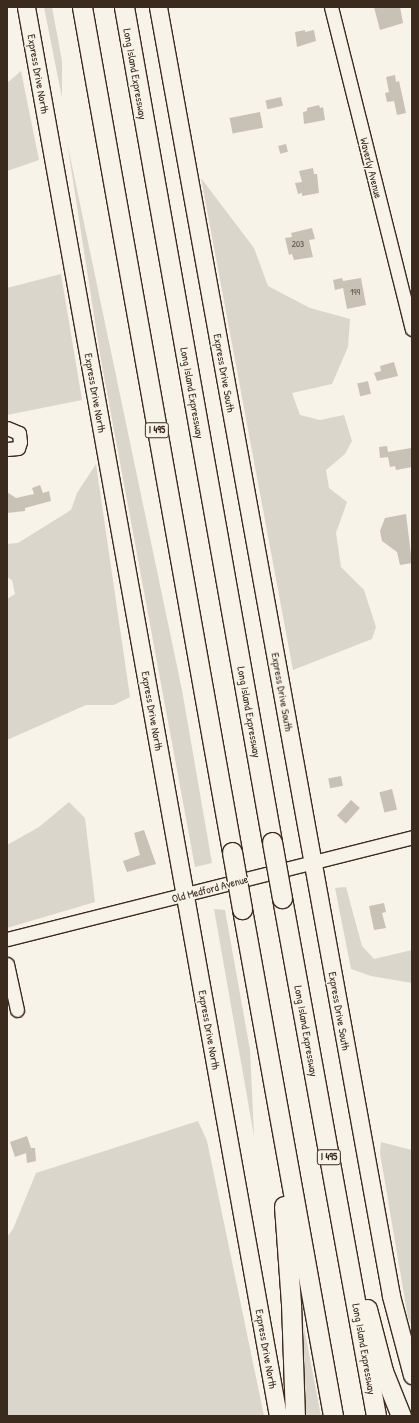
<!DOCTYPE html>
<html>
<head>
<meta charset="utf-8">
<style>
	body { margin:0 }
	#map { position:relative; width:419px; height:1423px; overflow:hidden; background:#f7f3e8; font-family:"Patrick Hand",sans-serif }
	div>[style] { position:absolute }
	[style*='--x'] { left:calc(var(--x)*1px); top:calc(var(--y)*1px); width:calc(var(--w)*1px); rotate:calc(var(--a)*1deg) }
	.green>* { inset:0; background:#dbd6cb }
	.building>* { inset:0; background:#c8c1b6; transform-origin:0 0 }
	.roads { filter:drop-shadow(1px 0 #3b2a1e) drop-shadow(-1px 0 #3b2a1e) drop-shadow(0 1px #3b2a1e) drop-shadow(0 -1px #3b2a1e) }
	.minor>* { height:13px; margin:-6.5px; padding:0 6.5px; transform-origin:6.5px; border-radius:6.5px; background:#f7f3e8 }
	.major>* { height:17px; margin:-8.5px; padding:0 8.5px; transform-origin:8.5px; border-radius:8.5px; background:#f7f3e8 }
	.highway>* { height:19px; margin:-9.5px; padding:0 9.5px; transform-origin:9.5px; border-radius:9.5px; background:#f7f3e8 }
	.bridges { filter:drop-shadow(1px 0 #3b2a1e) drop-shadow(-1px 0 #3b2a1e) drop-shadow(0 1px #3b2a1e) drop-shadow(0 -1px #3b2a1e) }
	.highway-bridge>* { height:19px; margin:-9.5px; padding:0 9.5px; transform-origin:9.5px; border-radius:9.5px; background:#f7f3e8 }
	span { translate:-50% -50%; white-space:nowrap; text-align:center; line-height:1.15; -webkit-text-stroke:3px #f7f3e8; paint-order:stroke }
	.number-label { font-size:9px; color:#5e5044 }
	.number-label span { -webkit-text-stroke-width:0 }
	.shield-label span { padding:1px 3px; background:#f7f3e8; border:1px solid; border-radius:3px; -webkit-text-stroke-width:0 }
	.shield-label { font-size:10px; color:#3b2a1e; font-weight:700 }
	.street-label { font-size:11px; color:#3b2a1e }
	.frame { position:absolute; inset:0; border:8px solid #3b2a1e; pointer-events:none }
</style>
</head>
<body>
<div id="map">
	<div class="green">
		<i style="clip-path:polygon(44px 7px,52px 7px,62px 61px,62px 98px)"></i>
		<i style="clip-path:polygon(21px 71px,39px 160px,7px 171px,7px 83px)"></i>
		<i style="clip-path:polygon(67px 142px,182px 690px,212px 863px,195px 867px,101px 360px)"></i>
		<i style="clip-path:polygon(201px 178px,254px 248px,268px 286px,310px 308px,350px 319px,348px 347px,332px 384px,292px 393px,300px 415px,320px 420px,344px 415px,352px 441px,345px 454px,326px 470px,329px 488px,347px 502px,336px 533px,341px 567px,364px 590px,376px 627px,372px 639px,293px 670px)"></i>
		<i style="clip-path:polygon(61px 274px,82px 400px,7px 415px,7px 288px)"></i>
		<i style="clip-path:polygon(96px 464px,130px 697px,114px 705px,86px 705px,7px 740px,7px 599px,15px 594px,12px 580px,7px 577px,7px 544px,18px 543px,71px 510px,77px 493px)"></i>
		<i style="clip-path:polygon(69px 802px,85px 818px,95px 902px,7px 928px,7px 845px,39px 827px)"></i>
		<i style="clip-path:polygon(346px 887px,362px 946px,374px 959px,412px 950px,412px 983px,371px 976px,351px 969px,335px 888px)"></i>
		<i style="clip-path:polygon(214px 909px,225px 910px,250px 1050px,254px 1136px)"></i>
		<i style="clip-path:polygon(198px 1121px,207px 1141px,264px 1416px,7px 1416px,7px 1237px,13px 1229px,36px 1173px)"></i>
		<i style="clip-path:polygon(381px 1142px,412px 1150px,412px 1326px,408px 1318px,380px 1153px)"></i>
		<i style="clip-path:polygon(299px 1302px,321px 1416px,303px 1416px)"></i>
	</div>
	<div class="building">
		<i style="clip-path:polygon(374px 7px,400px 7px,403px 23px,380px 30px)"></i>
		<i style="clip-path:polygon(305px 30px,305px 32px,314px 30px,316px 41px,297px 47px,295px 32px)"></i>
		<i style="clip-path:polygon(395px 75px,396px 82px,399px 81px,406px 113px,397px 115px,394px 101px,387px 102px,385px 93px,389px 92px,386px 77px)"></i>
		<i style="left:281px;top:97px;width:9px;height:16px;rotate:77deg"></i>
		<i style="clip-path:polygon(319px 105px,320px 108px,323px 107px,325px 120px,304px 124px,303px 112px,307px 111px,307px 108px)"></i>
		<i style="left:260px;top:112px;width:16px;height:31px;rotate:79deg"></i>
		<i style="left:286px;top:144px;width:8px;height:8px;rotate:76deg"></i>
		<i style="clip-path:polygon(313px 168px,314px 174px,317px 174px,319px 193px,302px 196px,302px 193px,298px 194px,295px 183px,302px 182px,299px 171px)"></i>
		<i style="clip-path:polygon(312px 228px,315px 239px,309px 240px,313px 257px,294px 260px,292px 254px,289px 255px,285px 238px,292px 237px,291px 233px)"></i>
		<i style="clip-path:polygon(342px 278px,343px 281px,361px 278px,366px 305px,347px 309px,343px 288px,335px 290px,333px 280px)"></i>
		<i style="clip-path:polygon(394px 362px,398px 376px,377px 381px,374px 373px,381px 371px,380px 366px)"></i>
		<i style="left:368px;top:381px;width:13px;height:11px;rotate:77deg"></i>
		<i style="clip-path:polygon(387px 446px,388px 452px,411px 448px,412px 467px,396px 470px,395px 466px,390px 467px,388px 457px,380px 458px,379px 447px)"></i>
		<i style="clip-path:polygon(40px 485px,43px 493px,49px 491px,51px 501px,25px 508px,25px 511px,7px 513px,7px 492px,16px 498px,34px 494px,32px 488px)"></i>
		<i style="clip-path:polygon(406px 514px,412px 563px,400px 565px,397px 552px,382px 541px,380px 531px,385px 518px)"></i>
		<i style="left:341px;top:776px;width:10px;height:13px;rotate:79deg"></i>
		<i style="left:392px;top:789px;width:21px;height:13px;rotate:76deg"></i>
		<i style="left:351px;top:800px;width:12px;height:21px;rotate:42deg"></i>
		<i style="clip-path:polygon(144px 830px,156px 864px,127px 872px,123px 861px,140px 855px,134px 833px)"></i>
		<i style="clip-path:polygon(384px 903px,386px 912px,382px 913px,386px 928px,374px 930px,369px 906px)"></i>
		<i style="clip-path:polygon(27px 1136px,31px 1148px,35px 1148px,36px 1161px,27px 1163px,26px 1153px,15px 1157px,10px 1142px)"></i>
	</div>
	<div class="roads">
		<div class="minor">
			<i style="--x:331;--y:7;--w:332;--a:75.9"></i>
			<i style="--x:7;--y:428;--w:13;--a:23"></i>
			<i style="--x:19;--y:433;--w:9;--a:84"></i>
			<i style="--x:20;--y:442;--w:6;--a:108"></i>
			<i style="--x:18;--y:448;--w:11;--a:175"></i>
			<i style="--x:7;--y:939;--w:418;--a:-14.1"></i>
			<i style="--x:7;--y:964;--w:47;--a:77.7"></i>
		</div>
		<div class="major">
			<i style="--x:26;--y:7;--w:1431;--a:79.86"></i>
			<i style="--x:158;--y:7;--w:1310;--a:79.75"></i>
			<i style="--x:391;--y:1296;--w:82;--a:75.1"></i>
		</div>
		<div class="highway">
			<i style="--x:82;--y:7;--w:858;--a:79.93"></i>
			<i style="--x:124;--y:7;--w:848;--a:79.95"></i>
			<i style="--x:282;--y:898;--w:526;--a:79.71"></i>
			<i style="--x:242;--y:909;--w:515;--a:79.82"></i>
			<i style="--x:284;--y:1206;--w:97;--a:85.9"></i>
			<i style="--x:291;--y:1303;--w:113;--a:88"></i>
			<i style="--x:367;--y:1309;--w:64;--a:75.5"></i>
			<i style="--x:383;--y:1371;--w:48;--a:68.2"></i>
		</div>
	</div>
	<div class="bridges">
		<div class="highway-bridge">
			<i style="--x:272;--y:842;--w:57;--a:79.9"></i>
			<i style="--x:232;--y:852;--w:58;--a:80"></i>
		</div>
	</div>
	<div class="number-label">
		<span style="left:298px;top:244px">203</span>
		<span style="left:355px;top:292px">199</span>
	</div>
	<div class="shield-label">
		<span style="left:157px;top:430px">I 495</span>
		<span style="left:329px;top:1157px">I 495</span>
	</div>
	<div class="street-label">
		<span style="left:38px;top:74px;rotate:80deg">Express Drive North</span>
		<span style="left:135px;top:74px;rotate:80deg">Long Island Expressway</span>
		<span style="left:371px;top:168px;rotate:76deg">Waverly Avenue</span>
		<span style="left:224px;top:373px;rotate:80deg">Express Drive South</span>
		<span style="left:95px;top:393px;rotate:80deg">Express Drive North</span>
		<span style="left:192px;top:393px;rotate:80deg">Long Island Expressway</span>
		<span style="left:282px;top:692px;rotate:80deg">Express Drive South</span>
		<span style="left:152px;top:711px;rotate:80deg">Express Drive North</span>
		<span style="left:249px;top:712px;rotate:80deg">Long Island Expressway</span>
		<span style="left:210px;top:889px;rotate:-15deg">Old Medford Avenue</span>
		<span style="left:339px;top:1011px;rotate:80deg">Express Drive South</span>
		<span style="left:209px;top:1030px;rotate:80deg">Express Drive North</span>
		<span style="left:306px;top:1031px;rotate:80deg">Long Island Expressway</span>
		<span style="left:266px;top:1349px;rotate:80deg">Express Drive North</span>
		<span style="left:364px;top:1349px;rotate:80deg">Long Island Expressway</span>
	</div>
	<div class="frame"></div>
</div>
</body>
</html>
